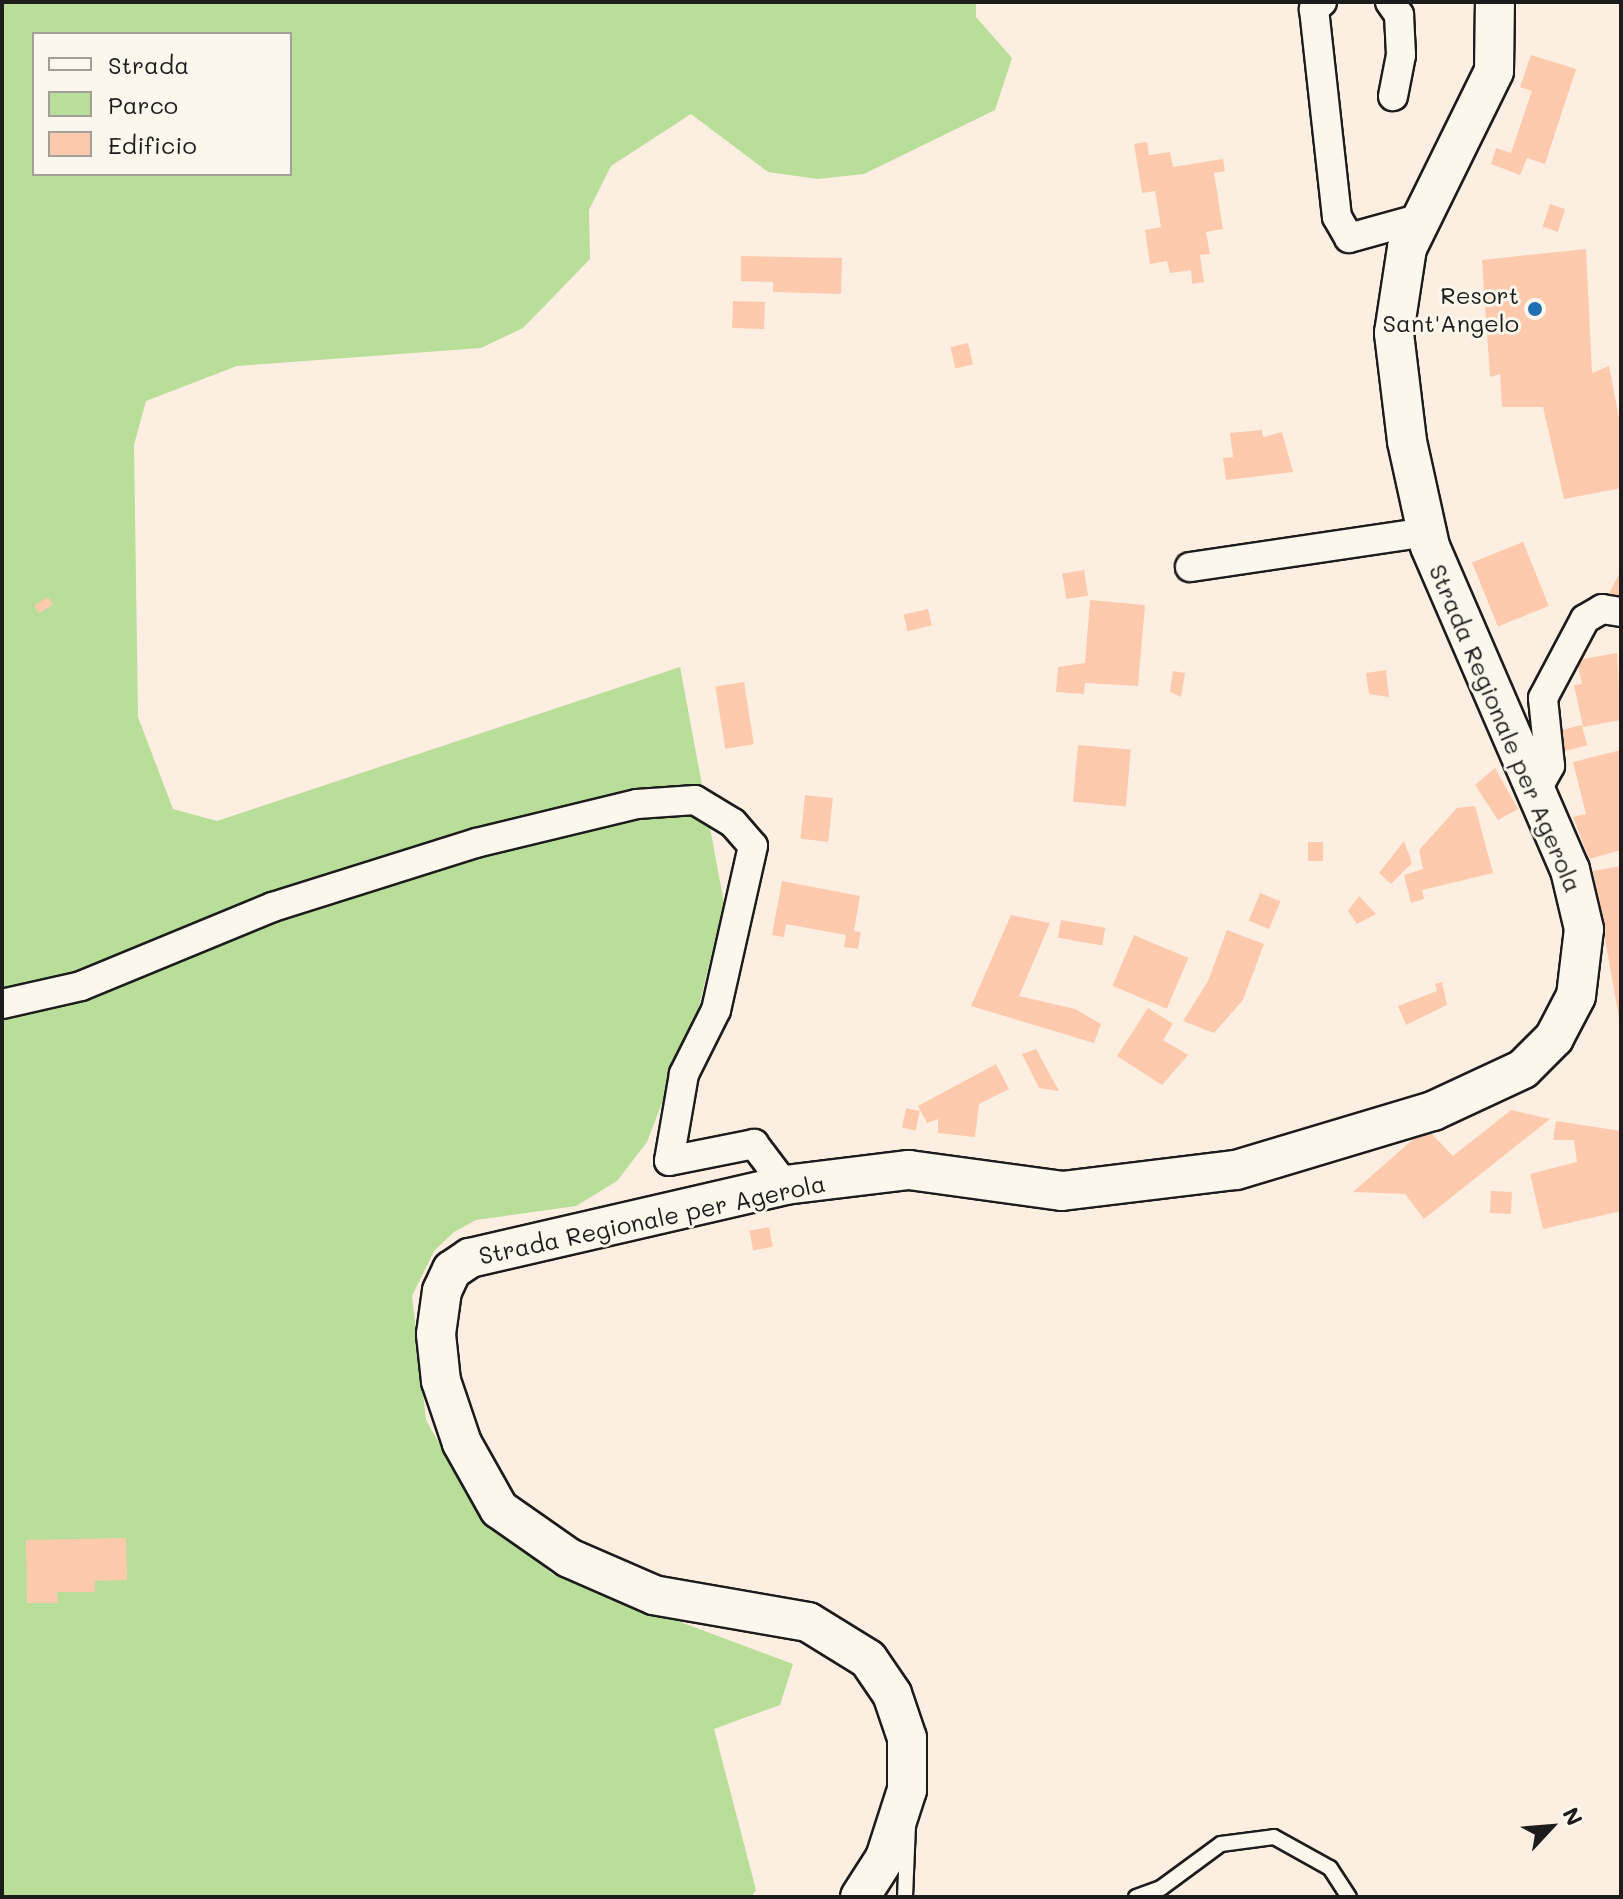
<!DOCTYPE html>
<html>
<head>
<meta charset="utf-8">
<style>
	body { margin:0 }
	#map { position:relative; width:1623px; height:1899px; overflow:hidden; background:#fceee0; font-family:Mali,sans-serif }
	div>[style] { position:absolute }
	[style*='--x'] { left:calc(var(--x)*1px); top:calc(var(--y)*1px); width:calc(var(--w)*1px); rotate:calc(var(--a)*1deg) }
	.green>* { inset:0; background:#b8de99 }
	.building>* { inset:0; background:#fecaae; transform-origin:0 0 }
	.roads { filter:drop-shadow(2px 0 #1c1c1c) drop-shadow(-2px 0 #1c1c1c) drop-shadow(0 2px #1c1c1c) drop-shadow(0 -2px #1c1c1c) }
	.service>* { height:14px; margin:-7px; padding:0 7px; transform-origin:7px; border-radius:7px; background:#fbf7ec }
	.minor>* { height:28px; margin:-14px; padding:0 14px; transform-origin:14px; border-radius:14px; background:#fbf7ec }
	.secondary>* { height:38px; margin:-19px; padding:0 19px; transform-origin:19px; border-radius:19px; background:#fbf7ec }
	.dots>* { width:22px; height:22px; translate:-50% -50%; box-sizing:border-box; border:4px solid #fbf7ec; border-radius:50% }
	span { translate:-50% -50%; white-space:nowrap; text-align:center; line-height:1.15; -webkit-text-stroke:6px #fbf7ec; paint-order:stroke }
	.poi-label { font-size:24px; color:#1c1c1c }
	.right { translate:-100% -50%; text-align:right }
	.street-label { font-size:24px; color:#1c1c1c }
	.frame { position:absolute; inset:0; border:4px solid #1c1c1c; pointer-events:none }
	.legend { position:absolute; left:32px; top:32px; width:260px; height:144px; box-sizing:border-box; background:#fbf7ec; border:2px solid #a29f99; margin:0; padding:10px 14px; list-style:none; font-size:24px; color:#1c1c1c }
	.legend li { display:flex; align-items:center; gap:16px; height:40px }
	.legend b { width:40px; border:2px solid #a29f99 }
	.north { position:absolute; left:1511px; top:1787px; width:80px; height:80px; -webkit-text-stroke:6px #fbf7ec; paint-order:stroke; rotate:64deg; font-size:22px; font-weight:700; line-height:32px; text-align:center; color:#1c1c1c }
	.north::after { content:''; display:block; margin:auto; width:28px; height:36px; background:#1c1c1c; clip-path:polygon(50% 0,100% 100%,50% 72%,0 100%) }
</style>
</head>
<body>
<div id="map">
	<div class="green">
		<i style="clip-path:polygon(evenodd,2px 2px,976px 2px,976px 17px,1012px 58px,995px 110px,864px 174px,818px 179px,768px 172px,691px 114px,611px 166px,589px 210px,590px 259px,523px 328px,481px 348px,237px 366px,146px 401px,134px 445px,138px 717px,173px 809px,217px 821px,680px 667px,724px 903px,698px 1010px,647px 1142px,617px 1181px,576px 1206px,476px 1220px,454px 1232px,434px 1251px,412px 1296px,426px 1420px,473px 1504px,552px 1574px,793px 1664px,780px 1705px,714px 1729px,756px 1890px,751px 1897px,2px 1897px,2px 2px,34px 34px,290px 34px,290px 174px,34px 174px,34px 34px)"></i>
	</div>
	<div class="building">
		<i style="clip-path:polygon(1531px 55px,1576px 69px,1545px 164px,1527px 158px,1520px 175px,1491px 164px,1496px 148px,1511px 153px,1532px 91px,1520px 87px)"></i>
		<i style="clip-path:polygon(1147px 142px,1149px 155px,1170px 152px,1173px 167px,1223px 159px,1225px 171px,1214px 173px,1223px 229px,1206px 232px,1210px 254px,1200px 255px,1204px 282px,1192px 284px,1191px 270px,1170px 273px,1167px 261px,1150px 264px,1145px 230px,1161px 227px,1155px 191px,1142px 193px,1134px 144px)"></i>
		<i style="left:1550px;top:204px;width:16px;height:24px;rotate:18deg"></i>
		<i style="clip-path:polygon(1586px 249px,1592px 373px,1609px 366px,1621px 429px,1621px 488px,1564px 499px,1543px 407px,1502px 407px,1500px 374px,1490px 377px,1482px 260px)"></i>
		<i style="clip-path:polygon(741px 256px,842px 258px,841px 294px,773px 292px,773px 282px,741px 281px)"></i>
		<i style="left:733px;top:301px;width:32px;height:27px;rotate:2deg"></i>
		<i style="left:968px;top:343px;width:22px;height:18px;rotate:77deg"></i>
		<i style="clip-path:polygon(1262px 430px,1263px 437px,1282px 432px,1293px 472px,1226px 480px,1223px 458px,1233px 457px,1230px 433px)"></i>
		<i style="left:1523px;top:542px;width:69px;height:55px;rotate:68deg"></i>
		<i style="left:1084px;top:570px;width:26px;height:22px;rotate:81deg"></i>
		<i style="clip-path:polygon(1621px 571px,1621px 599px,1609px 593px)"></i>
		<i style="left:48px;top:597px;width:9px;height:16px;rotate:58deg"></i>
		<i style="clip-path:polygon(1090px 600px,1145px 605px,1138px 686px,1085px 683px,1084px 694px,1056px 692px,1058px 667px,1085px 663px)"></i>
		<i style="left:928px;top:609px;width:17px;height:25px;rotate:77deg"></i>
		<i style="clip-path:polygon(1617px 653px,1621px 720px,1583px 727px,1574px 685px,1582px 684px,1577px 660px)"></i>
		<i style="clip-path:polygon(1386px 670px,1389px 697px,1369px 694px,1366px 673px)"></i>
		<i style="clip-path:polygon(1173px 671px,1185px 673px,1181px 697px,1170px 692px)"></i>
		<i style="left:744px;top:682px;width:63px;height:29px;rotate:81deg"></i>
		<i style="left:1582px;top:725px;width:21px;height:31px;rotate:76deg"></i>
		<i style="left:1078px;top:745px;width:53px;height:57px;rotate:5deg"></i>
		<i style="clip-path:polygon(1621px 750px,1621px 850px,1589px 859px,1573px 817px,1586px 814px,1573px 762px)"></i>
		<i style="clip-path:polygon(1495px 768px,1518px 809px,1498px 820px,1475px 785px)"></i>
		<i style="left:805px;top:795px;width:28px;height:44px;rotate:6deg"></i>
		<i style="clip-path:polygon(1475px 806px,1493px 873px,1422px 890px,1424px 899px,1411px 903px,1404px 875px,1423px 869px,1419px 850px,1457px 808px)"></i>
		<i style="clip-path:polygon(1404px 841px,1412px 863px,1391px 884px,1379px 873px)"></i>
		<i style="left:1308px;top:842px;width:15px;height:19px"></i>
		<i style="clip-path:polygon(1621px 866px,1621px 1017px,1619px 1018px,1593px 871px)"></i>
		<i style="clip-path:polygon(782px 881px,860px 896px,854px 931px,861px 932px,858px 949px,844px 947px,846px 935px,786px 924px,784px 937px,772px 935px)"></i>
		<i style="left:1260px;top:893px;width:22px;height:30px;rotate:22deg"></i>
		<i style="clip-path:polygon(1359px 896px,1376px 914px,1357px 924px,1348px 911px)"></i>
		<i style="clip-path:polygon(1011px 915px,1050px 923px,1019px 996px,1075px 1009px,1101px 1024px,1094px 1043px,971px 1006px)"></i>
		<i style="left:1061px;top:920px;width:45px;height:18px;rotate:10deg"></i>
		<i style="clip-path:polygon(1227px 930px,1264px 944px,1243px 1000px,1214px 1033px,1183px 1021px,1208px 981px)"></i>
		<i style="left:1134px;top:935px;width:59px;height:55px;rotate:23deg"></i>
		<i style="clip-path:polygon(1442px 982px,1447px 1005px,1406px 1025px,1398px 1006px,1437px 991px,1435px 984px)"></i>
		<i style="clip-path:polygon(1148px 1008px,1173px 1024px,1163px 1040px,1188px 1055px,1162px 1085px,1117px 1056px)"></i>
		<i style="clip-path:polygon(1036px 1049px,1059px 1091px,1039px 1088px,1022px 1054px)"></i>
		<i style="clip-path:polygon(996px 1064px,1009px 1089px,979px 1104px,975px 1137px,938px 1133px,938px 1119px,927px 1123px,918px 1106px)"></i>
		<i style="left:906px;top:1108px;width:14px;height:20px;rotate:12deg"></i>
		<i style="clip-path:polygon(1511px 1110px,1550px 1119px,1424px 1219px,1405px 1194px,1353px 1192px,1426px 1128px,1453px 1156px)"></i>
		<i style="clip-path:polygon(1556px 1121px,1621px 1131px,1621px 1211px,1543px 1229px,1530px 1174px,1577px 1162px,1574px 1140px,1553px 1140px)"></i>
		<i style="left:1491px;top:1191px;width:21px;height:22px;rotate:3deg"></i>
		<i style="left:769px;top:1227px;width:20px;height:20px;rotate:79deg"></i>
		<i style="clip-path:polygon(126px 1538px,127px 1580px,95px 1581px,95px 1592px,57px 1592px,58px 1603px,27px 1603px,26px 1540px)"></i>
	</div>
	<div class="roads">
		<div class="service">
			<i style="--x:905;--y:1897;--w:71;--a:-87.6"></i>
			<i style="--x:1136;--y:1897;--w:27;--a:-20"></i>
			<i style="--x:1161;--y:1888;--w:74;--a:-36.3"></i>
			<i style="--x:1221;--y:1844;--w:53;--a:-7.5"></i>
			<i style="--x:1274;--y:1837;--w:64;--a:29"></i>
			<i style="--x:1330;--y:1868;--w:35;--a:57"></i>
		</div>
		<div class="minor">
			<i style="--x:1322;--y:2;--w:11;--a:139"></i>
			<i style="--x:1314;--y:9;--w:209;--a:83.7"></i>
			<i style="--x:1337;--y:217;--w:24;--a:60"></i>
			<i style="--x:1349;--y:238;--w:75;--a:-15.5"></i>
			<i style="--x:1390;--y:2;--w:16;--a:55"></i>
			<i style="--x:1399;--y:15;--w:40;--a:87.1"></i>
			<i style="--x:1401;--y:55;--w:42;--a:101"></i>
			<i style="--x:1190;--y:567;--w:240;--a:-8.4"></i>
			<i style="--x:1536;--y:791;--w:29;--a:-61"></i>
			<i style="--x:1550;--y:766;--w:68;--a:-95.9"></i>
			<i style="--x:1543;--y:698;--w:89;--a:-62"></i>
			<i style="--x:1585;--y:619;--w:20;--a:-30"></i>
			<i style="--x:1602;--y:609;--w:19;--a:9"></i>
			<i style="--x:2;--y:1004;--w:81;--a:-12.8"></i>
			<i style="--x:81;--y:986;--w:208;--a:-22.4"></i>
			<i style="--x:273;--y:907;--w:213;--a:-17.5"></i>
			<i style="--x:476;--y:843;--w:166;--a:-13.6"></i>
			<i style="--x:637;--y:804;--w:58;--a:-3.9"></i>
			<i style="--x:695;--y:800;--w:44;--a:31.2"></i>
			<i style="--x:733;--y:823;--w:30;--a:49"></i>
			<i style="--x:753;--y:846;--w:168;--a:102.7"></i>
			<i style="--x:716;--y:1010;--w:72;--a:116.6"></i>
			<i style="--x:684;--y:1074;--w:88;--a:99.8"></i>
			<i style="--x:669;--y:1161;--w:87;--a:-11.3"></i>
			<i style="--x:754;--y:1144;--w:51;--a:52.9"></i>
		</div>
		<div class="secondary">
			<i style="--x:860;--y:1897;--w:46;--a:-57.3"></i>
			<i style="--x:885;--y:1858;--w:71;--a:-72.1"></i>
			<i style="--x:907;--y:1790;--w:52;--a:-90"></i>
			<i style="--x:907;--y:1738;--w:46;--a:-108.8"></i>
			<i style="--x:892;--y:1694;--w:42;--a:-124.4"></i>
			<i style="--x:868;--y:1659;--w:70;--a:-148.3"></i>
			<i style="--x:808;--y:1622;--w:156;--a:-170.1"></i>
			<i style="--x:654;--y:1595;--w:93;--a:-156.5"></i>
			<i style="--x:569;--y:1558;--w:85;--a:-145"></i>
			<i style="--x:499;--y:1509;--w:76;--a:-119.3"></i>
			<i style="--x:462;--y:1443;--w:65;--a:-108.7"></i>
			<i style="--x:441;--y:1381;--w:47;--a:-96.1"></i>
			<i style="--x:436;--y:1334;--w:43;--a:-82.1"></i>
			<i style="--x:442;--y:1291;--w:23;--a:-65"></i>
			<i style="--x:452;--y:1270;--w:22;--a:-34"></i>
			<i style="--x:470;--y:1258;--w:323;--a:-13"></i>
			<i style="--x:785;--y:1185;--w:125;--a:-6.9"></i>
			<i style="--x:909;--y:1170;--w:154;--a:7.8"></i>
			<i style="--x:1062;--y:1191;--w:175;--a:-6.9"></i>
			<i style="--x:1236;--y:1170;--w:206;--a:-16.7"></i>
			<i style="--x:1433;--y:1111;--w:99;--a:-25"></i>
			<i style="--x:1523;--y:1069;--w:44;--a:-45"></i>
			<i style="--x:1554;--y:1038;--w:47;--a:-62.4"></i>
			<i style="--x:1576;--y:996;--w:67;--a:-83.2"></i>
			<i style="--x:1584;--y:929;--w:61;--a:-103.3"></i>
			<i style="--x:1570;--y:870;--w:353;--a:-113.4"></i>
			<i style="--x:1430;--y:546;--w:107;--a:-102.4"></i>
			<i style="--x:1407;--y:441;--w:109;--a:-96.9"></i>
			<i style="--x:1394;--y:333;--w:86;--a:-81.3"></i>
			<i style="--x:1407;--y:248;--w:197;--a:-63.8"></i>
			<i style="--x:1494;--y:71;--w:69;--a:-89.2"></i>
		</div>
	</div>
	<div class="dots">
		<i style="left:1535px;top:309px;background:#1f6fb2"></i>
	</div>
	<div class="poi-label">
		<span class="right" style="left:1519px;top:309px">Resort<br>Sant'Angelo</span>
	</div>
	<div class="street-label">
		<span style="left:1506px;top:728px;rotate:67deg">Strada Regionale per Agerola</span>
		<span style="left:652px;top:1219px;rotate:-12deg">Strada Regionale per Agerola</span>
	</div>
	<div class="frame"></div>
	<ul class="legend">
	<li><b style="height:10px;background:#fbf7ec"></b>Strada</li>
	<li><b style="height:22px;background:#b8de99"></b>Parco</li>
	<li><b style="height:22px;background:#fecaae"></b>Edificio</li>
	</ul>
	<div class="north">N</div>
</div>
</body>
</html>
